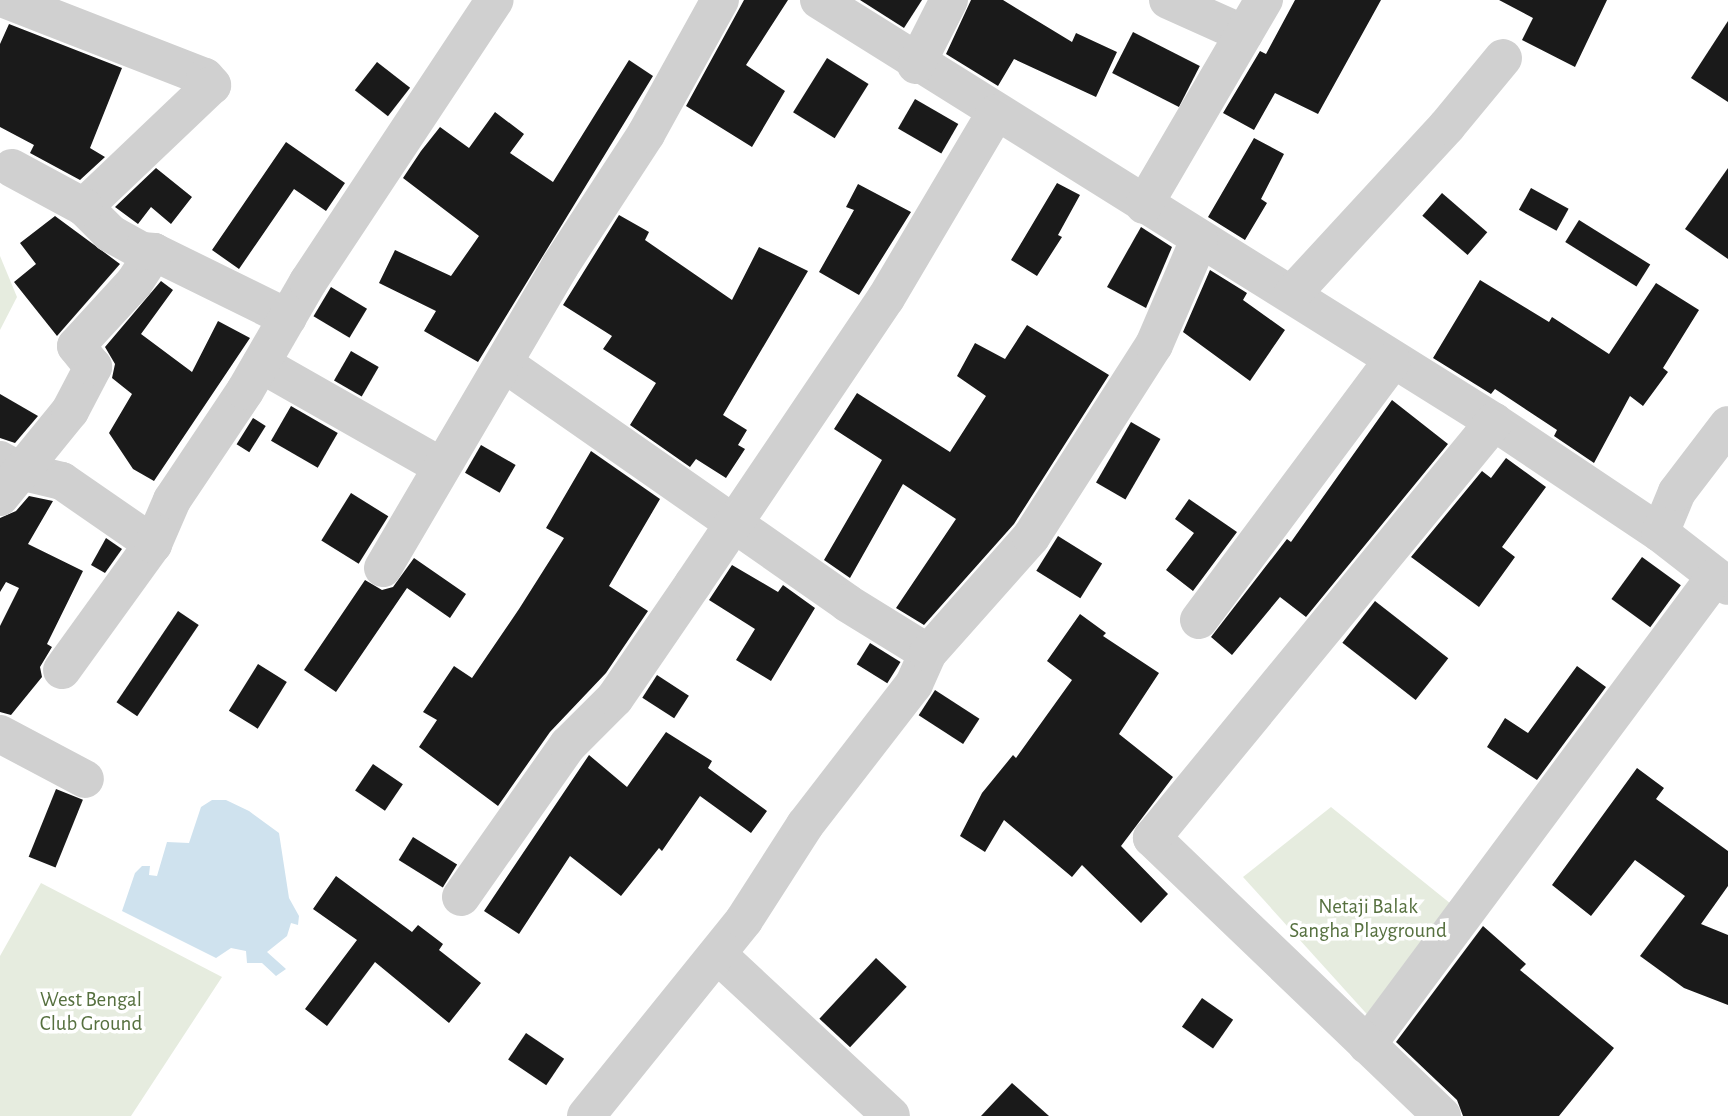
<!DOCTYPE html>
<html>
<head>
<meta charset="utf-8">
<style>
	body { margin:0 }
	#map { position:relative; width:1728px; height:1116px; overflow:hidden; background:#fff; font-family:"Alegreya Sans",sans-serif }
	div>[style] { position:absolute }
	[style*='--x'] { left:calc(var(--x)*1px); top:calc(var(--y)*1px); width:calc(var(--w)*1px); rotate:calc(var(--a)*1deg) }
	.green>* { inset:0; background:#e6ecdf }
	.water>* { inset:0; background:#cfe2ee }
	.building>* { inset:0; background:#1a1a1a; transform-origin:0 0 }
	.street>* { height:38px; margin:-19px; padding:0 19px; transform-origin:19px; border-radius:19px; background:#d0d0d0 }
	span { translate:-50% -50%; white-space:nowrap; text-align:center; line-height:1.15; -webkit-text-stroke:7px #fff; paint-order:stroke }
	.park-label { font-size:21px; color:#56703f }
</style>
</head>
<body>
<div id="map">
	<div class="green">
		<i style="clip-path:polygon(0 256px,17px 297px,0 330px)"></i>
		<i style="clip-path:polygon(1331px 807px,1456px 908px,1374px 1022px,1243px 877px)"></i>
		<i style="clip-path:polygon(41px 883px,222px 977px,131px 1116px,0 1116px,0 956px)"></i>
	</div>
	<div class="water">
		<i style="clip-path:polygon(212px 800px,226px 800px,249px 811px,279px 833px,289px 898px,299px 916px,298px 925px,291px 923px,287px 936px,267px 952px,286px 969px,276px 976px,262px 963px,247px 963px,246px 951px,231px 948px,216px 958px,122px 911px,135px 873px,142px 866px,150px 866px,149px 875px,157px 876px,167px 842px,189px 843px,201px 807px)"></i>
	</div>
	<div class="building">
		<i style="clip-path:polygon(744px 0,788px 0,746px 65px,785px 91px,752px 147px,686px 106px)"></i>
		<i style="clip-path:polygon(860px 0,922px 0,904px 28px)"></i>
		<i style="clip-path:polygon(971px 0,1003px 0,1072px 42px,1076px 33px,1117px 52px,1096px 97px,1014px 59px,998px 86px,946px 54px)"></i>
		<i style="clip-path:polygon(1295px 0,1381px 0,1318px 114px,1275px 93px,1254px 130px,1223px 113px,1260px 51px,1266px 54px)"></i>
		<i style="clip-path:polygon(1499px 0,1607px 0,1575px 67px,1522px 40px,1533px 18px)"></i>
		<i style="clip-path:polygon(1728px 21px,1728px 102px,1691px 78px)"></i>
		<i style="clip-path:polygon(9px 24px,122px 68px,90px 148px,105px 157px,80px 180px,30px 153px,34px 145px,0 127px,0 44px)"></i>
		<i style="left:1133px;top:32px;width:75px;height:46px;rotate:27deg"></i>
		<i style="left:827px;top:58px;width:49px;height:64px;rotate:32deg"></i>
		<i style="clip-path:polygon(629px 60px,653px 76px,478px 362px,424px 331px,436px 311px,379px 283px,395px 250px,451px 276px,479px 236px,403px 178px,421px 151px,440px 127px,469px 148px,495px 112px,524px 134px,510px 153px,553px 182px)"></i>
		<i style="left:377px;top:62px;width:42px;height:36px;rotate:38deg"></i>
		<i style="left:915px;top:99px;width:50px;height:34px;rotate:30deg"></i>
		<i style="clip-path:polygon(1254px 138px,1284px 154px,1261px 199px,1267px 203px,1245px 240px,1208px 217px)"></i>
		<i style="clip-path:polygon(286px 142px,345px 183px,326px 211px,294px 189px,239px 269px,212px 250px)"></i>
		<i style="clip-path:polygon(156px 168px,192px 197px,171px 224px,151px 207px,138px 224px,115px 207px)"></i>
		<i style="clip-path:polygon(1728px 168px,1728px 259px,1685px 229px)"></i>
		<i style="clip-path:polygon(1057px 183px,1080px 195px,1058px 235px,1062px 237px,1037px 276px,1011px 260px)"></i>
		<i style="clip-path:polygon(858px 184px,911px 212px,859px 295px,819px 272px,854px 210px,846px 207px)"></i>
		<i style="left:1531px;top:188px;width:43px;height:25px;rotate:29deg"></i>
		<i style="left:1442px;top:193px;width:60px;height:30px;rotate:41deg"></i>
		<i style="clip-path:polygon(619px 215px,649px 232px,645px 240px,732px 300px,759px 247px,808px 271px,723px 415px,747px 430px,738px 445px,745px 449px,726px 478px,696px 459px,690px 467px,630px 425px,656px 383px,603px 349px,612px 336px,563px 305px)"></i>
		<i style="clip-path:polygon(55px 216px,120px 264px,57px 336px,14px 282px,36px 264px,20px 243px)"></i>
		<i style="left:1579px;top:220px;width:84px;height:26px;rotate:32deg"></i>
		<i style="clip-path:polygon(1141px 227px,1172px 247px,1146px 308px,1107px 287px)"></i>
		<i style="clip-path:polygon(1210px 270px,1247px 293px,1243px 300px,1285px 330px,1250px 381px,1183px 332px)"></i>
		<i style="clip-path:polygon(1480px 280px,1549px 322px,1552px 317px,1609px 354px,1656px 283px,1699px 310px,1663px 368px,1668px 372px,1643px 406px,1630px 396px,1594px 463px,1554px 436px,1557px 430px,1495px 389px,1491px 394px,1433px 358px)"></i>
		<i style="clip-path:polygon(161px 281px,173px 290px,141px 334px,192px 372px,218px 321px,250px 338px,154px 481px,133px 469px,109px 433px,132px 394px,112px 378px,115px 364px,105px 347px)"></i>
		<i style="left:331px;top:287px;width:42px;height:34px;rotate:31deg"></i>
		<i style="clip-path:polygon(1027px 325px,1109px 375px,1014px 524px,924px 625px,896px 608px,956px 519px,903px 484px,850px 578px,824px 560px,882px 460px,834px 429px,857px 393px,950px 452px,986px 396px,957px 376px,975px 343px,1005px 359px)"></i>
		<i style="left:351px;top:351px;width:32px;height:34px;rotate:30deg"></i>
		<i style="clip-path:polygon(0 394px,38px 416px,15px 443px,0 438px)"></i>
		<i style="clip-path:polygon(1392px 400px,1448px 444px,1306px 617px,1280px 597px,1232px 655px,1211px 637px,1287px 539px,1291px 542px)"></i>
		<i style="left:291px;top:406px;width:54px;height:40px;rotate:30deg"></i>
		<i style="left:253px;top:418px;width:15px;height:31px;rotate:32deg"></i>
		<i style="left:1131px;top:422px;width:34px;height:70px;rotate:30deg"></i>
		<i style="left:481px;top:445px;width:40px;height:32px;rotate:30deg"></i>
		<i style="clip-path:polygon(591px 451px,660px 499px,609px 586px,648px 611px,606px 673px,550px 732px,498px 806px,419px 747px,437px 720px,423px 712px,454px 666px,472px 678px,519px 609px,564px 538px,546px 528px)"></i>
		<i style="clip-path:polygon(1506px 458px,1546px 487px,1502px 547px,1515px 557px,1479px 607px,1411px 557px,1482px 471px,1491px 478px)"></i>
		<i style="left:351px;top:493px;width:44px;height:56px;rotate:32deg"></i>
		<i style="clip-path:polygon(29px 496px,53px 501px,28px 544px,83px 571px,47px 644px,52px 647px,40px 667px,42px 677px,11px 715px,0 712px,0 626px,19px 588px,6px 582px,0 592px,0 518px,16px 511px)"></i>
		<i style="clip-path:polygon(1189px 499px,1237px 532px,1193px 591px,1166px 570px,1194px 533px,1175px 519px)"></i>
		<i style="left:1058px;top:536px;width:52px;height:41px;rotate:32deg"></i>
		<i style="clip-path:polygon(106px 538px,122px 549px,105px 573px,91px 565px)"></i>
		<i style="left:1642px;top:557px;width:48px;height:52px;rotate:36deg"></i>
		<i style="clip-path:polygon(414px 558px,466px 594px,450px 618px,407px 588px,336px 692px,304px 670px,365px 580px,382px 590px,393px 587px)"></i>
		<i style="clip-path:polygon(732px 565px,778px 592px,783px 585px,815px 608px,771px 681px,736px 660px,755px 629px,709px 600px)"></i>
		<i style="left:1375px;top:601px;width:93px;height:53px;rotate:38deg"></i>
		<i style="left:178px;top:611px;width:25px;height:110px;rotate:34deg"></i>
		<i style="clip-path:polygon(1080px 614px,1106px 633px,1103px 636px,1159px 673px,1119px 734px,1173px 777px,1121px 846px,1168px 894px,1141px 923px,1082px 865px,1072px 877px,1004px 820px,985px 852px,960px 836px,982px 793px,1013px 755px,1016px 758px,1072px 680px,1047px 661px)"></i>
		<i style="left:870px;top:643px;width:36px;height:25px;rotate:32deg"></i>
		<i style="left:258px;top:664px;width:34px;height:55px;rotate:32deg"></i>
		<i style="clip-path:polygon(1577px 666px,1606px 687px,1537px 780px,1487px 747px,1505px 718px,1528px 733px)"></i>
		<i style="left:657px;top:675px;width:38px;height:27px;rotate:33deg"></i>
		<i style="left:935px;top:690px;width:53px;height:30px;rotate:33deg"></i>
		<i style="clip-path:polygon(666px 732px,712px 761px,708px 768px,767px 811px,751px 833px,700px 796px,662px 851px,659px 848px,621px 896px,570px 856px,519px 934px,484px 911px,589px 755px,627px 787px)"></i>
		<i style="left:373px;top:764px;width:36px;height:32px;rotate:34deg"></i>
		<i style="clip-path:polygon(1637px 768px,1664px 788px,1656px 799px,1728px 851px,1728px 886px,1701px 924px,1728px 935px,1728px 1005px,1684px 988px,1640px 956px,1685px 896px,1635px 860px,1591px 916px,1552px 885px)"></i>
		<i style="left:56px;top:789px;width:29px;height:73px;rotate:22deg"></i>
		<i style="left:413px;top:837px;width:52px;height:27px;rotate:32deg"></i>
		<i style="clip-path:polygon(336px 876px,412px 932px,418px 925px,443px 944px,439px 950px,481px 983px,449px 1023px,375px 962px,327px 1026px,305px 1009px,357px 940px,313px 909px)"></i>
		<i style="clip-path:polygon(1483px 926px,1526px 964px,1520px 970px,1614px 1048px,1559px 1116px,1463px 1116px,1457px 1100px,1396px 1042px)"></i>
		<i style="left:876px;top:958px;width:42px;height:83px;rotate:43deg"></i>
		<i style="left:1202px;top:998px;width:38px;height:35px;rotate:35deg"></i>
		<i style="left:526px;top:1033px;width:46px;height:32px;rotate:34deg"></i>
		<i style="clip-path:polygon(1012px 1083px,1049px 1116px,981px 1116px)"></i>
	</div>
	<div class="street">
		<i style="--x:7;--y:0;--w:212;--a:21.3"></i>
		<i style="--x:205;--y:77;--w:11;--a:49"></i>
		<i style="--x:212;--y:85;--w:177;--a:136.4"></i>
		<i style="--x:819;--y:0;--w:796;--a:32.01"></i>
		<i style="--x:1494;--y:422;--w:200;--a:33.8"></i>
		<i style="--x:1660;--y:533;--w:86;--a:37.9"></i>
		<i style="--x:1168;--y:0;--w:83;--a:24.1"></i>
		<i style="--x:916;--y:65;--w:73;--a:-63.1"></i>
		<i style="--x:1144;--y:205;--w:238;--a:-59.7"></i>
		<i style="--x:154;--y:252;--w:149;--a:26.2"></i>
		<i style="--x:1293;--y:293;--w:227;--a:-47.3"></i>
		<i style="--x:1447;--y:126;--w:88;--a:-50.5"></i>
		<i style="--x:261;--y:364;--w:208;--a:29.6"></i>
		<i style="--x:505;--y:364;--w:417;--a:34.9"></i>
		<i style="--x:847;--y:603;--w:95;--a:31.7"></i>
		<i style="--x:0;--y:460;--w:23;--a:29"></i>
		<i style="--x:20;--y:471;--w:43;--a:13.4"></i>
		<i style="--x:62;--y:481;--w:111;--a:34.7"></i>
		<i style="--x:0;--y:497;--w:111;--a:-50.9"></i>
		<i style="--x:70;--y:411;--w:50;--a:-62.4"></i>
		<i style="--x:93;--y:367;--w:27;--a:-129"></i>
		<i style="--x:76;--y:346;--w:86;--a:-47.4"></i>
		<i style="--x:134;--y:283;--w:37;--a:-57"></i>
		<i style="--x:154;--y:252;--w:12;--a:-175"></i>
		<i style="--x:142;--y:251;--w:37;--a:-151"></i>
		<i style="--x:110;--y:233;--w:37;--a:-135"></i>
		<i style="--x:84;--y:207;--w:82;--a:-151.6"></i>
		<i style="--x:1660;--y:533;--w:44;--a:-67.5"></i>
		<i style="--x:1677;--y:492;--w:84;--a:-52.7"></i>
		<i style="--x:383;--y:568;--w:350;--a:-59.6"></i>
		<i style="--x:560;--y:266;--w:158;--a:-56.9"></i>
		<i style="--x:646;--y:134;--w:153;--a:-61.1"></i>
		<i style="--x:1199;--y:620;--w:323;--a:-53.3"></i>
		<i style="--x:62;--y:670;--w:155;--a:-54.2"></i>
		<i style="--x:153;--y:544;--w:48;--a:-66.6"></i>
		<i style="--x:172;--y:500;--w:131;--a:-56.2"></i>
		<i style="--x:245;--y:391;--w:126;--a:-60"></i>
		<i style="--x:308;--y:282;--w:338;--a:-56.5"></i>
		<i style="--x:0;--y:734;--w:96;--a:27.9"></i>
		<i style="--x:461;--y:897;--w:186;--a:-54.9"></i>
		<i style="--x:568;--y:745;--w:66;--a:-45"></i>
		<i style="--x:615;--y:698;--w:138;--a:-55.6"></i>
		<i style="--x:693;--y:584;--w:345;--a:-56"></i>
		<i style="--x:886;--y:298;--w:214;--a:-59.4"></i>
		<i style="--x:718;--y:955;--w:236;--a:42.9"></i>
		<i style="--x:1367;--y:1045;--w:583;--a:-53.37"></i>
		<i style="--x:586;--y:1116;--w:252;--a:-51.1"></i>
		<i style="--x:744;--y:920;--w:113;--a:-57.3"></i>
		<i style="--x:805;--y:825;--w:178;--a:-52.3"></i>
		<i style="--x:914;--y:684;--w:34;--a:-66"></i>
		<i style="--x:928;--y:653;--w:155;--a:-48.4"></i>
		<i style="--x:1031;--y:537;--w:228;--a:-57.4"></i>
		<i style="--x:1154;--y:345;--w:114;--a:-66.8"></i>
		<i style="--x:1442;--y:1116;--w:402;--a:-136.2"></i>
		<i style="--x:1152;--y:838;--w:539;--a:-50.58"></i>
	</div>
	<div class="park-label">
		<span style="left:1368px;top:919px">Netaji Balak<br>Sangha Playground</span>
		<span style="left:91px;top:1012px">West Bengal<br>Club Ground</span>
	</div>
</div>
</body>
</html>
